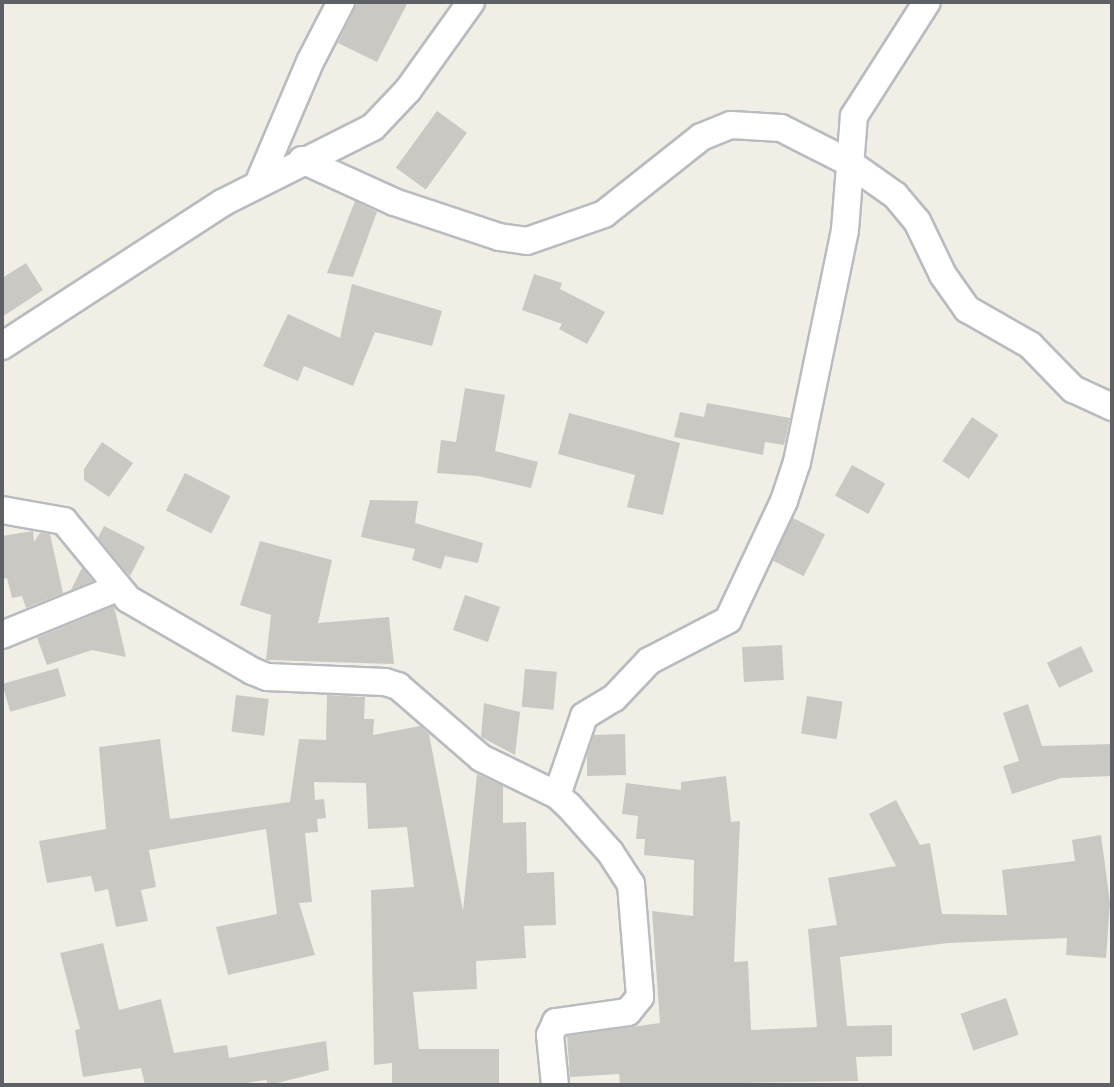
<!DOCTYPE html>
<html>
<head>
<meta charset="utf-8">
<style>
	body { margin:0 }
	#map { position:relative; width:1114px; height:1087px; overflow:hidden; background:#f0eee5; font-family:Arial,sans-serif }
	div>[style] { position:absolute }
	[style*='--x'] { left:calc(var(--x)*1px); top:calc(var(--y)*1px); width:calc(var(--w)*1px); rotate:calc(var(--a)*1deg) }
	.building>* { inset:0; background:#cac8c3; transform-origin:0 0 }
	.roads { filter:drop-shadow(2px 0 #b8bbbf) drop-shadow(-2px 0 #b8bbbf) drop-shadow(0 2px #b8bbbf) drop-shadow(0 -2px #b8bbbf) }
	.minor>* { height:26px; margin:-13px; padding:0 13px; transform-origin:13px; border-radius:13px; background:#fff }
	span { translate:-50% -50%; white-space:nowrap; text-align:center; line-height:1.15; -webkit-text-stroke:5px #fff; paint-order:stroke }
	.frame { position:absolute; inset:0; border:4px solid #5d6166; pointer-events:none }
</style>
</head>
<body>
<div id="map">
	<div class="building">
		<i style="clip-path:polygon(358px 2px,408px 2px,377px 62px,338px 43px)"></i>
		<i style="left:437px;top:111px;width:37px;height:70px;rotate:36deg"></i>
		<i style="clip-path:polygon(355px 201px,377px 212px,353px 277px,327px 273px)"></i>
		<i style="clip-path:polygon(26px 263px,43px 290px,2px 317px,2px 278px)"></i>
		<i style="clip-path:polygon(534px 274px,562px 283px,560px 289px,605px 312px,587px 344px,559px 329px,562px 324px,522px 310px)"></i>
		<i style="clip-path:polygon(352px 284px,442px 311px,432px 346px,375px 332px,353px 386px,304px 366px,298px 381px,263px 366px,288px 314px,340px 338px)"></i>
		<i style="clip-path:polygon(465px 388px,505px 395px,495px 451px,538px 462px,531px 488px,478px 476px,437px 473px,441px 440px,456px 442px)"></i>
		<i style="clip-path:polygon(707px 403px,790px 418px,784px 445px,765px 442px,763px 455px,674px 437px,680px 412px,704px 417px)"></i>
		<i style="clip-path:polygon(569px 413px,680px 443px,663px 515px,627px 507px,635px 475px,558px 454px)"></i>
		<i style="left:972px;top:417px;width:32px;height:53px;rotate:34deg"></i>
		<i style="clip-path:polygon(102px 442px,133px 463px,109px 497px,84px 480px,84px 469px)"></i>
		<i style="left:852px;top:465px;width:38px;height:35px;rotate:29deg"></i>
		<i style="left:185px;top:473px;width:51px;height:42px;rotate:27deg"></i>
		<i style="clip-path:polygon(370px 500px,418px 501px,415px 523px,483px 543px,478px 563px,445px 556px,441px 569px,412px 560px,415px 549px,361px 537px)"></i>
		<i style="left:793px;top:518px;width:36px;height:47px;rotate:27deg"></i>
		<i style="clip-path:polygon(104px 526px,145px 547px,130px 576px,98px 538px)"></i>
		<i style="clip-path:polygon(33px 531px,34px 542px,40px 533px,50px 534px,63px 593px,26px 608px,22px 596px,12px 598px,7px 578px,2px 579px,2px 536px)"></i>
		<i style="clip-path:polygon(260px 541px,332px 560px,318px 623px,389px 617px,394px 664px,266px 660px,271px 615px,240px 605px)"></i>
		<i style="clip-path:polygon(82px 568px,93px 581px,71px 590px)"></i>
		<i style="left:465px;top:595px;width:37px;height:37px;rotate:19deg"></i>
		<i style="clip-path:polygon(114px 606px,126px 657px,92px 650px,47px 665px,37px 638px)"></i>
		<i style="left:782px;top:645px;width:35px;height:40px;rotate:87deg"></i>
		<i style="left:1081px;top:646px;width:28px;height:38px;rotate:64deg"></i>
		<i style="left:58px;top:668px;width:29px;height:58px;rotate:74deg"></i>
		<i style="left:525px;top:669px;width:32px;height:38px;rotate:5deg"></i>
		<i style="left:236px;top:695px;width:33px;height:37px;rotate:7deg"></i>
		<i style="clip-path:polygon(327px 695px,365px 697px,364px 719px,374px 719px,373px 735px,420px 726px,429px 734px,463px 911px,477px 774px,503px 786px,503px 823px,526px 822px,527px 873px,554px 872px,556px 925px,524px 926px,526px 958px,476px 961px,477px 989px,413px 992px,419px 1049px,499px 1049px,499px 1084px,392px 1085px,392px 1063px,374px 1065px,371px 890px,414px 887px,407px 827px,368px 829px,366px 783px,314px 782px,315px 800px,324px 799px,326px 818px,317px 819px,318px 832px,305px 833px,312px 902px,299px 903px,315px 955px,228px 975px,216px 927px,277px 914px,266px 829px,149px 850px,156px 887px,141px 890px,148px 921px,116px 927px,108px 889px,95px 892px,91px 876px,47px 883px,39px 841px,106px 829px,99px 747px,160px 739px,170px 819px,290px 802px,299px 739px,326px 740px)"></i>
		<i style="left:807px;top:696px;width:36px;height:38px;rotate:9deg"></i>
		<i style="clip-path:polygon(484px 703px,520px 712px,515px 755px,481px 737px)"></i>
		<i style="clip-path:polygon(1028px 704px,1042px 746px,1112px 744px,1112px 776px,1061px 778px,1012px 794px,1003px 766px,1019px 761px,1003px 713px)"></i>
		<i style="clip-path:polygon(625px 734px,626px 775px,587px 776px,587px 756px,594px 735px)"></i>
		<i style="clip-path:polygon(726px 776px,731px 822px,740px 821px,734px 962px,748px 961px,751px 1030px,817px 1027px,808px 929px,837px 925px,828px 878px,896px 866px,869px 814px,896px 800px,920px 845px,930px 843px,942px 914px,1007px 915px,1002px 870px,1075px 861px,1072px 840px,1101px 835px,1110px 903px,1106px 958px,1066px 955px,1067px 938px,948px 943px,840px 957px,847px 1026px,892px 1025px,892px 1056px,856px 1057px,858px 1081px,620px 1085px,619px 1074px,570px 1077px,567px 1036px,660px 1023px,652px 911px,693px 916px,694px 860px,644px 855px,645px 839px,636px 839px,638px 816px,622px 814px,626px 783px,681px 790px,681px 782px)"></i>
		<i style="clip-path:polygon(103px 943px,119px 1010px,161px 999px,174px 1053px,227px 1045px,229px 1058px,326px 1041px,329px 1070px,269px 1085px,266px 1080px,232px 1085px,145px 1085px,141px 1068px,83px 1077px,75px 1030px,80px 1029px,60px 953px)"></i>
		<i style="left:1006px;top:998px;width:39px;height:48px;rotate:71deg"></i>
	</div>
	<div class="roads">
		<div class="minor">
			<i style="--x:302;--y:160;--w:101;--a:24.5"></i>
			<i style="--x:394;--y:202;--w:111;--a:18.4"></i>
			<i style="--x:499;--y:237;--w:28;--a:8"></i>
			<i style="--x:527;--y:241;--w:82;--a:-19.3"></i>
			<i style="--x:604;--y:214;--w:124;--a:-38.4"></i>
			<i style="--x:701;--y:137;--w:32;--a:-22"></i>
			<i style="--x:731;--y:125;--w:50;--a:3.4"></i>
			<i style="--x:781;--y:128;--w:75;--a:26.9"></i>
			<i style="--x:848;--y:162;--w:57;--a:35.1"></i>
			<i style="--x:895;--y:195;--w:34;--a:50"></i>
			<i style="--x:917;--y:221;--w:60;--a:64.3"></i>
			<i style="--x:943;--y:275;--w:42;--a:54.8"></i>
			<i style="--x:967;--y:309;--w:73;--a:29.7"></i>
			<i style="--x:1030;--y:345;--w:62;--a:45.7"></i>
			<i style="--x:1073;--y:389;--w:43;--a:24.8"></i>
			<i style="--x:258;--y:184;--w:133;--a:-66.9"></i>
			<i style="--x:310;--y:62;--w:68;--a:-62.7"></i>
			<i style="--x:2;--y:346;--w:262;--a:-33"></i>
			<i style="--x:222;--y:203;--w:169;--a:-26.7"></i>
			<i style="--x:373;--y:127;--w:51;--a:-46.6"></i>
			<i style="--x:408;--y:90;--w:108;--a:-54.4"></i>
			<i style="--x:2;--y:510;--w:63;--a:10.1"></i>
			<i style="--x:64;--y:521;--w:101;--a:50.6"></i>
			<i style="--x:128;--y:599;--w:143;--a:30.1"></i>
			<i style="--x:252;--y:671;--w:16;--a:22"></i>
			<i style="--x:267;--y:677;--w:118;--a:2.4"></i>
			<i style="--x:385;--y:682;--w:14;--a:17"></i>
			<i style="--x:398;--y:686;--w:110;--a:40.9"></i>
			<i style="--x:481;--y:758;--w:85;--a:26"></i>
			<i style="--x:557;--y:795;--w:16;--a:43"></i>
			<i style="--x:569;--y:806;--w:62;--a:48.3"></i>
			<i style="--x:610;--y:852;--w:38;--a:57"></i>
			<i style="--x:631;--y:884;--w:113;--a:85.4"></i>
			<i style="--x:640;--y:997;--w:19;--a:129"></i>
			<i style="--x:628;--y:1012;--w:73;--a:172.1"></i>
			<i style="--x:556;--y:1022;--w:14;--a:115"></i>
			<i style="--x:550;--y:1035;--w:50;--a:84.3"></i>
			<i style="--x:2;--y:635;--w:124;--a:-22.2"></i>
			<i style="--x:557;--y:795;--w:83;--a:-71.1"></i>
			<i style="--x:584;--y:716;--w:35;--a:-31"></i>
			<i style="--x:614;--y:698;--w:51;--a:-46.6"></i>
			<i style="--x:649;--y:661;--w:89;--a:-27.4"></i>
			<i style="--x:728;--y:620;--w:132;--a:-64.8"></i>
			<i style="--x:784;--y:501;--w:41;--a:-71.6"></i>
			<i style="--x:797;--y:462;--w:237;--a:-78.3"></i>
			<i style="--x:845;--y:230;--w:114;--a:-85.5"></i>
			<i style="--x:854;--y:116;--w:135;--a:-57.4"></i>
		</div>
	</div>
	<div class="frame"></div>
</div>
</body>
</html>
